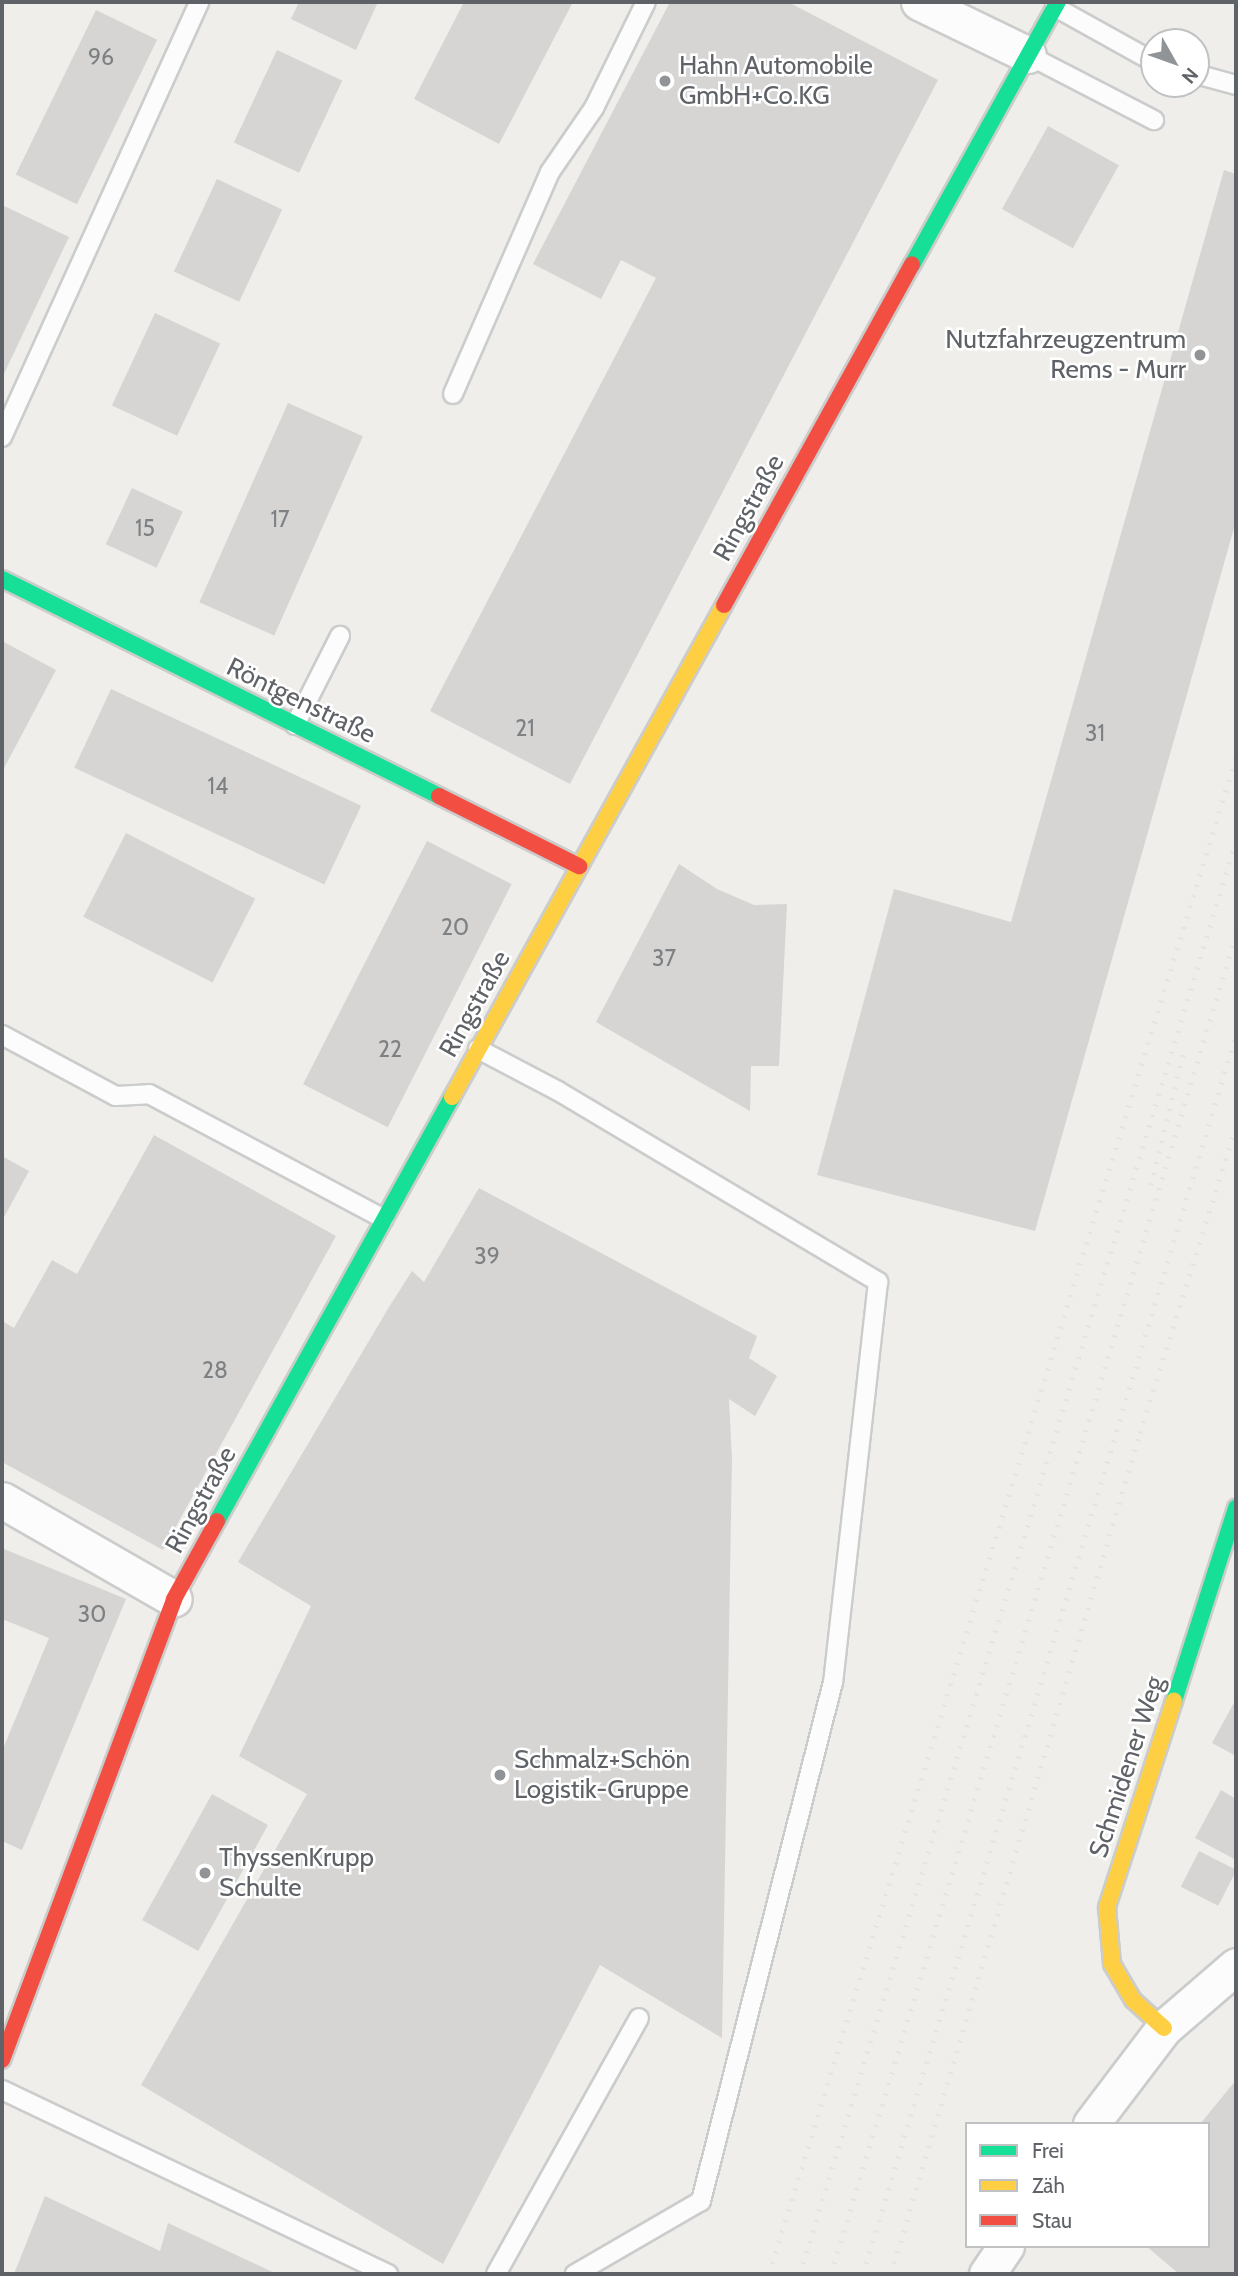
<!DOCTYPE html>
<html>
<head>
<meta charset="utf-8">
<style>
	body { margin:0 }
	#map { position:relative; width:1238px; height:2276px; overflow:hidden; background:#efeeea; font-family:Cabin,sans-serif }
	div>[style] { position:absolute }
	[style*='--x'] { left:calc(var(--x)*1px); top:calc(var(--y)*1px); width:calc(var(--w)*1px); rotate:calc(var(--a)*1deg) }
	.building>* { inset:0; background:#d6d5d3; transform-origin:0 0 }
	.roads { filter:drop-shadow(2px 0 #cbcccc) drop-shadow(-2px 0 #cbcccc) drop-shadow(0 2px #cbcccc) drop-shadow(0 -2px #cbcccc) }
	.lane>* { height:18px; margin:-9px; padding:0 9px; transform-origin:9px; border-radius:9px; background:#fdfcfc }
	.street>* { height:35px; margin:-17.5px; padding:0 17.5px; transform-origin:17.5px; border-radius:17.5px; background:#fdfcfc }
	.fast>* { height:16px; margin:-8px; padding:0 8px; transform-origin:8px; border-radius:8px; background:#16e098 }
	.slow>* { height:16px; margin:-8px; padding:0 8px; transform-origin:8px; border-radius:8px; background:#ffcf43 }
	.jam>* { height:16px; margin:-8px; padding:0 8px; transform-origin:8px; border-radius:8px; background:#f24e42 }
	.rail>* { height:5px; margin-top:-2.5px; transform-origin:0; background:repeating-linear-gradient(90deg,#e4e4e4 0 2px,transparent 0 11px) }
	.dots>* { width:19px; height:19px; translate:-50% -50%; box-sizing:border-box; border:4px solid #fff; border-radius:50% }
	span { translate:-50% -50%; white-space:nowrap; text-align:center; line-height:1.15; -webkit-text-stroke:5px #fff; paint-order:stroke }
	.number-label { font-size:23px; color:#7e8184 }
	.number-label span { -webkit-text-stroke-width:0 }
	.poi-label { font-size:26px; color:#5f6368 }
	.left { translate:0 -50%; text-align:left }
	.right { translate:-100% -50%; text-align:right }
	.street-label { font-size:26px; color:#5f6368 }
	.frame { position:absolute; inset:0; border:4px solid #5f6368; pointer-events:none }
	.legend { position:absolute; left:965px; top:2122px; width:245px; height:126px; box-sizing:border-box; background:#fff; border:2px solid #bfc1c3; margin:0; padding:9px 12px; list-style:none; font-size:21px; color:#5f6368 }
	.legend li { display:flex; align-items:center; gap:14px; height:35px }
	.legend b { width:35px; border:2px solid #bfc1c3 }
	.north { position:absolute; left:1140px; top:28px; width:70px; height:70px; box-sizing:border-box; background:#fff; border:2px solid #bfc1c3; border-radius:50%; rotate:130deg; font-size:19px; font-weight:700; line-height:28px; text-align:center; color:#5f6368 }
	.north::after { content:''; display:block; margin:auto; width:24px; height:32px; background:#919496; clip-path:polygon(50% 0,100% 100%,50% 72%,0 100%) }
</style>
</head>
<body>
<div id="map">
	<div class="building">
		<i style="clip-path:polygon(299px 2px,378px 2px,356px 50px,291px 19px)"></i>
		<i style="clip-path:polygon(464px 2px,573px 2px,499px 144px,414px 99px)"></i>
		<i style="clip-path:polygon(670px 2px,788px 2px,938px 80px,570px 784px,430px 711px,656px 278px,621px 260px,601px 299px,533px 264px)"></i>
		<i style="left:96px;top:10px;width:68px;height:183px;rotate:26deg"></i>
		<i style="left:277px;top:50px;width:72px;height:102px;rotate:25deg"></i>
		<i style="left:1048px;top:126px;width:81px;height:95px;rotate:29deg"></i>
		<i style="clip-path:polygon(1224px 170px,1236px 174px,1236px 521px,1035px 1231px,817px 1175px,894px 889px,1011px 922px)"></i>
		<i style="left:217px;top:179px;width:72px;height:102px;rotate:25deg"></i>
		<i style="clip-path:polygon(2px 205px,69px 237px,2px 378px)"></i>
		<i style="left:155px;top:313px;width:72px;height:102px;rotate:25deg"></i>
		<i style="left:288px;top:403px;width:82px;height:218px;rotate:24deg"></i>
		<i style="left:132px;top:488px;width:56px;height:62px;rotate:25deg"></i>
		<i style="clip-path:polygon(2px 641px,56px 670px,2px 772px)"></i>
		<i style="left:111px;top:689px;width:276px;height:87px;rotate:25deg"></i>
		<i style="left:126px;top:833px;width:145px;height:94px;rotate:27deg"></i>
		<i style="left:427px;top:841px;width:95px;height:273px;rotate:27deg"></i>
		<i style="clip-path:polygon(679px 864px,717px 889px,754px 905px,787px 904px,779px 1066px,751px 1066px,750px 1111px,596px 1022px)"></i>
		<i style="clip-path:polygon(154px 1135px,336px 1236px,163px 1550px,2px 1462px,2px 1321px,14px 1328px,52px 1260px,77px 1274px)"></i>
		<i style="clip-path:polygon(2px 1156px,29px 1171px,2px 1221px)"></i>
		<i style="clip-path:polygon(479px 1188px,757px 1336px,749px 1358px,777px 1376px,755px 1416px,729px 1399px,732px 1459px,722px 2038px,600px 1965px,443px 2264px,141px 2085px,307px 1794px,239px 1756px,311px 1606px,238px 1562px,389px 1307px,412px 1271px,424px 1282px)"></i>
		<i style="clip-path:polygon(4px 1549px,126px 1599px,22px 1850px,2px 1841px,2px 1751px,49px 1638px,2px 1619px)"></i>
		<i style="clip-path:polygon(1236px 1699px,1236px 1756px,1212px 1743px)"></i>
		<i style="clip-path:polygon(1221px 1790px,1236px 1799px,1236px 1860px,1195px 1838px)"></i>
		<i style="left:212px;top:1794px;width:64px;height:144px;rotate:29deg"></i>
		<i style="left:1199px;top:1851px;width:42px;height:40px;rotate:27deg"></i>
		<i style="clip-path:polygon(1236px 2080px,1236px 2274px,1179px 2274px,1146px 2246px,1208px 2246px,1208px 2124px,1200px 2124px)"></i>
		<i style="clip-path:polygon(45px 2196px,160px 2251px,168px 2223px,277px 2274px,14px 2274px)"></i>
	</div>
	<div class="roads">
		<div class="lane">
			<i style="--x:1055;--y:7;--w:113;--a:29.1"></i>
			<i style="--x:1028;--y:55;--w:142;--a:27.3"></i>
			<i style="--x:1196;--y:74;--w:41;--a:15.4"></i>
			<i style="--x:453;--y:394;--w:242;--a:-66.4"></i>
			<i style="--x:550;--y:172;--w:78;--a:-55.5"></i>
			<i style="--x:594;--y:108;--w:118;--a:-63.9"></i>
			<i style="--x:2;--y:437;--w:478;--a:-65.6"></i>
			<i style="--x:295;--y:725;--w:100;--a:-63.2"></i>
			<i style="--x:2;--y:1035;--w:129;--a:28.2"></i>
			<i style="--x:116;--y:1096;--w:33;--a:-3"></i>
			<i style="--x:149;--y:1094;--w:266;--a:28"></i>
			<i style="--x:478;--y:1049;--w:90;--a:27.7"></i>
			<i style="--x:558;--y:1091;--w:373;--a:30.8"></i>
			<i style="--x:878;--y:1282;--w:403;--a:96.4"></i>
			<i style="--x:833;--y:1682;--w:536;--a:104.27"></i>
			<i style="--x:701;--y:2201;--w:146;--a:149.9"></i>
			<i style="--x:2;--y:2090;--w:428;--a:25.5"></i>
			<i style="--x:496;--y:2274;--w:293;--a:-60.8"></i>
		</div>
		<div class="street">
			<i style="--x:919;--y:2;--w:121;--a:25.9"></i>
			<i style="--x:2;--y:1500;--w:198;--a:29.9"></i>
			<i style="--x:1091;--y:2124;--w:121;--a:-52.8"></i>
			<i style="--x:1164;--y:2028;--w:95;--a:-40.7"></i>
			<i style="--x:987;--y:2274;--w:34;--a:-56"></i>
		</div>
		<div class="fast">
			<i style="--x:912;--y:265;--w:301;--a:-61"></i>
			<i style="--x:2;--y:579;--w:488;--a:26.4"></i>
			<i style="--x:217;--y:1521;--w:485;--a:-61"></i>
			<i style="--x:1174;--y:1701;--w:203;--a:-72.2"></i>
		</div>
		<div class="slow">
			<i style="--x:452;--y:1097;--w:562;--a:-61.06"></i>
			<i style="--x:1164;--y:2028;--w:42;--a:-137.9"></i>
			<i style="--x:1133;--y:2000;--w:42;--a:-120.3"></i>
			<i style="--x:1112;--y:1964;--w:57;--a:-95"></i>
			<i style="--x:1107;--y:1907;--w:217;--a:-72"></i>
		</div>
		<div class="jam">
			<i style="--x:724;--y:605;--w:389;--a:-61.1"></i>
			<i style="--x:439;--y:796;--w:157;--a:26.6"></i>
			<i style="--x:2;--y:2060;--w:492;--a:-69.5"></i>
			<i style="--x:174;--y:1599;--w:89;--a:-61.1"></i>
		</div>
	</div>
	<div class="rail">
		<i style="--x:1151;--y:1185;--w:143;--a:-76.3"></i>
		<i style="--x:769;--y:2274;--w:1586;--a:-72.88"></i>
		<i style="--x:800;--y:2274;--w:1498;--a:-73.08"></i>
		<i style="--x:831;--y:2274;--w:1400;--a:-73.18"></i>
		<i style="--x:863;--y:2274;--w:1294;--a:-73.25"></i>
		<i style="--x:891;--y:2274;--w:877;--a:-73.51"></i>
		<i style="--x:1140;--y:1433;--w:321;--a:-72.6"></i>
	</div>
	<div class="dots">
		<i style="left:665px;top:81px;background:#919496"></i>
		<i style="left:1200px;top:355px;background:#919496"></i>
		<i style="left:500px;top:1775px;background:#919496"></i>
		<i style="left:205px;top:1873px;background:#919496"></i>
	</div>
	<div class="number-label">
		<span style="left:101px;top:57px">96</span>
		<span style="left:280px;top:519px">17</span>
		<span style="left:145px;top:528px">15</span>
		<span style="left:525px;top:728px">21</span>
		<span style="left:1095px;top:733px">31</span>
		<span style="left:218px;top:786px">14</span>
		<span style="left:455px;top:927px">20</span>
		<span style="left:664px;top:958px">37</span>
		<span style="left:390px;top:1049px">22</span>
		<span style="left:487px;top:1256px">39</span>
		<span style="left:215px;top:1370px">28</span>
		<span style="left:92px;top:1614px">30</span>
	</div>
	<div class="poi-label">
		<span class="left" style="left:679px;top:81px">Hahn Automobile<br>GmbH+Co.KG</span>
		<span class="right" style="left:1186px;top:355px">Nutzfahrzeugzentrum<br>Rems - Murr</span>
		<span class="left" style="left:514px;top:1775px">Schmalz+Schön<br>Logistik-Gruppe</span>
		<span class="left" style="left:219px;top:1873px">ThyssenKrupp<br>Schulte</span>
	</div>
	<div class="street-label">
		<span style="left:749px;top:508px;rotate:-61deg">Ringstraße</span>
		<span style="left:301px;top:701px;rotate:26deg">Röntgenstraße</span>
		<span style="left:475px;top:1004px;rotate:-61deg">Ringstraße</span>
		<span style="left:201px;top:1500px;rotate:-61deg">Ringstraße</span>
		<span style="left:1127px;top:1767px;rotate:-72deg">Schmidener Weg</span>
	</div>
	<div class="frame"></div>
	<ul class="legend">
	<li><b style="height:9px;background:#16e098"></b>Frei</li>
	<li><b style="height:9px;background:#ffcf43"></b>Zäh</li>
	<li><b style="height:9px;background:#f24e42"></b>Stau</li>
	</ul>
	<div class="north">N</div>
</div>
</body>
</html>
